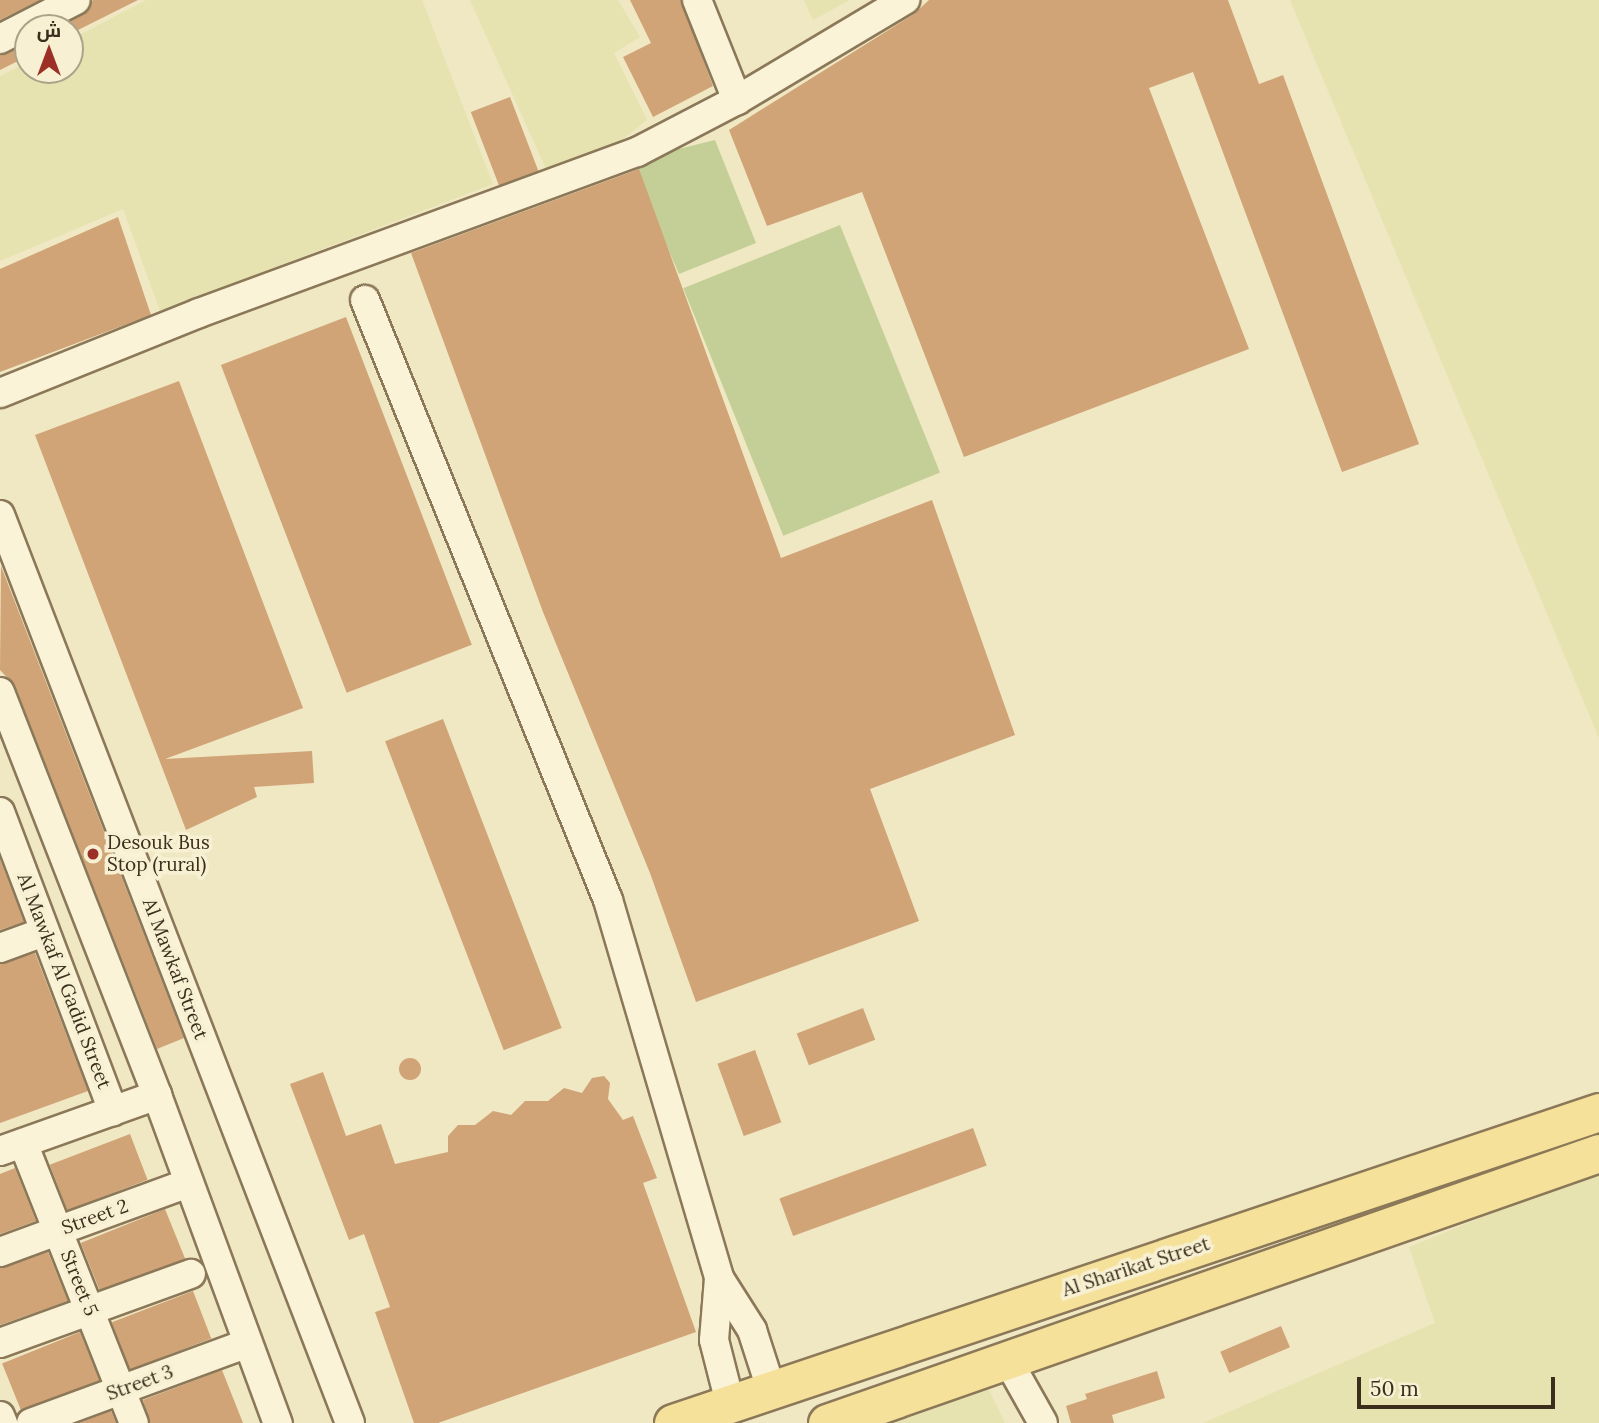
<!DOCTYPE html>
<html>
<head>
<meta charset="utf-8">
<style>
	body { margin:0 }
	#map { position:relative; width:1599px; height:1423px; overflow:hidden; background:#f0e7c3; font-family:Lora,Cairo,serif }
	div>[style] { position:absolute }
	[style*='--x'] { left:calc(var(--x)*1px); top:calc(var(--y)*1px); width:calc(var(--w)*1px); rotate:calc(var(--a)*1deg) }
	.farmland>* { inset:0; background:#e6e3b0 }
	.green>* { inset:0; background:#c3cf96; transform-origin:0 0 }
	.building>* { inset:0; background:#d0a477; transform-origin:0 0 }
	.round { border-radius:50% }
	.roads { filter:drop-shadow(2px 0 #8b7859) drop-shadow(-2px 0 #8b7859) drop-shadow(0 2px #8b7859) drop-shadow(0 -2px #8b7859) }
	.minor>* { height:28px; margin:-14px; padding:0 14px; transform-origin:14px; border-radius:14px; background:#faf3d7 }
	.major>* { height:37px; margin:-18.5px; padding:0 18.5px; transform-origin:18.5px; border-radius:18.5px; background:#f5e199 }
	.dots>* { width:19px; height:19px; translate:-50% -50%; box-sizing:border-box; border:4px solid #f7f0d3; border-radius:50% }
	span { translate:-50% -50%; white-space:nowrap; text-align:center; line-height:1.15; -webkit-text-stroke:7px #f7f0d3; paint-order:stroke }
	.poi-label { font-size:19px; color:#3b2e1d }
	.left { translate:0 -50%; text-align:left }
	.street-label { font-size:19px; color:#3b2e1d }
	.north { position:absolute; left:14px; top:14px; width:70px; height:70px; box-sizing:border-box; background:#f7f0d3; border:2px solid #aca28a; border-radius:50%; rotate:0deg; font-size:19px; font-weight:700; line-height:28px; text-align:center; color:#3b2e1d }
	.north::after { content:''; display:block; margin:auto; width:24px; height:32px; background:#9d3026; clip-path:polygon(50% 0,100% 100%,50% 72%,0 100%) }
	.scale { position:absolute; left:1357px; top:1377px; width:198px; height:32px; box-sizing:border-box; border:4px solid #3b2e1d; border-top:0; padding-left:9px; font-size:21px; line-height:24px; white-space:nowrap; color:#3b2e1d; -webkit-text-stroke:5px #f7f0d3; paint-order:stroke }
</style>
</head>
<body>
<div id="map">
	<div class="farmland">
		<i style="clip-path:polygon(146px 0,422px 0,493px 184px,160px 311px,123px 209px,0 261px,0 76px,28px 62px,28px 70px,70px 70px,70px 40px)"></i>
		<i style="clip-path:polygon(470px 0,618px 0,640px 37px,614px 53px,647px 120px,619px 142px,546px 169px)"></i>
		<i style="clip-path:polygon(804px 0,850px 0,813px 20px)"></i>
		<i style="clip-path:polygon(1290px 0,1599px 0,1599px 738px)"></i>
		<i style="clip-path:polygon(1599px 1170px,1599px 1423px,1203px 1423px,1435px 1323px,1409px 1247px)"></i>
		<i style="clip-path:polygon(988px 1388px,1005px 1423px,893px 1423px)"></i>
	</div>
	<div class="green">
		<i style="clip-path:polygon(715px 140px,756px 243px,679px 274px,630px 161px)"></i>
		<i style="left:840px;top:225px;width:267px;height:169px;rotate:68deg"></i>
	</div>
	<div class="building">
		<i style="clip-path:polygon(0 0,40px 0,0 20px)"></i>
		<i style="clip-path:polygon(93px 0,138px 0,70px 34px,70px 28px,58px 28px,84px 14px)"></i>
		<i style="clip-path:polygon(630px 0,681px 0,713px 86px,653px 117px,623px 57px,651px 43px)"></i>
		<i style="clip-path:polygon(929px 0,1228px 0,1259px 84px,1283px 75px,1419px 444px,1342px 472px,1193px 72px,1149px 88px,1249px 349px,964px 457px,862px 192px,767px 226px,729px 130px,914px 14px)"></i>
		<i style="clip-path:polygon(28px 43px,28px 56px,0 70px,0 56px)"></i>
		<i style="left:510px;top:97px;width:79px;height:42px;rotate:69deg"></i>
		<i style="clip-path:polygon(639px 169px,781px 558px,932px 500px,1015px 735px,870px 789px,919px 921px,696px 1002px,650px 873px,543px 612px,411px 253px)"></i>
		<i style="clip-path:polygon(118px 217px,151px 315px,0 372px,0 269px)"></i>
		<i style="left:346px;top:317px;width:351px;height:134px;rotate:69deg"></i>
		<i style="clip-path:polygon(179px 381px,303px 708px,165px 759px,312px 751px,314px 783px,254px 787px,257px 797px,186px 830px,35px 435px)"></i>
		<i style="clip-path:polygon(1px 566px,184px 1038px,157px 1049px,15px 686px,0 670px)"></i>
		<i style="left:443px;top:719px;width:331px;height:62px;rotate:69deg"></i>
		<i style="clip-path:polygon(0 859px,24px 922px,0 930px)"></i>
		<i style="clip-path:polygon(35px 953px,88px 1091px,0 1123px,0 964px)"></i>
		<i style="left:863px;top:1008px;width:34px;height:71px;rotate:69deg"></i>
		<i style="left:755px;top:1050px;width:77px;height:40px;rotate:70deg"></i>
		<i class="round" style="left:399px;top:1058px;width:22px;height:22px"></i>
		<i style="clip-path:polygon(323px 1072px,346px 1136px,381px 1124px,395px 1164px,448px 1152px,448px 1136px,458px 1125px,475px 1125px,493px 1111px,511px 1115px,525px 1101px,548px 1101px,564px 1088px,582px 1093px,592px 1078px,604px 1076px,610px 1083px,608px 1099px,623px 1120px,633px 1116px,657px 1178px,643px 1183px,696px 1332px,438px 1423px,414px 1423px,375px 1312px,390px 1307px,364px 1234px,349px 1240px,290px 1084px)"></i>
		<i style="left:973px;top:1128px;width:40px;height:206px;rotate:70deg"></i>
		<i style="left:130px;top:1134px;width:49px;height:86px;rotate:69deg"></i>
		<i style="clip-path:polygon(15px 1168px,36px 1221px,0 1234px,0 1174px)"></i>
		<i style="left:165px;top:1209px;width:54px;height:91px;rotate:68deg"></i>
		<i style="clip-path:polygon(48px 1252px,68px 1301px,0 1325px,0 1268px)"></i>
		<i style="left:193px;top:1291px;width:51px;height:87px;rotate:69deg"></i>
		<i style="left:1281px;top:1326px;width:23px;height:66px;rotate:67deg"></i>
		<i style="left:80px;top:1332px;width:52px;height:84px;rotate:68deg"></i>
		<i style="clip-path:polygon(222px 1370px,243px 1423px,150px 1423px,143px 1400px)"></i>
		<i style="clip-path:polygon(1157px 1371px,1165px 1398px,1112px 1415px,1114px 1423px,1071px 1423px,1066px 1406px,1087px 1399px,1085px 1394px)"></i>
		<i style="clip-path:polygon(111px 1411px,116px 1423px,79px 1423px)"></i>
	</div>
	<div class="roads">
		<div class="minor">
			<i style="--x:697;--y:0;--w:108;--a:68.2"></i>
			<i style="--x:0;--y:39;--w:85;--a:-27.2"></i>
			<i style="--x:365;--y:300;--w:647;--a:67.95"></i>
			<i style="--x:608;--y:900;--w:394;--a:73.6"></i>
			<i style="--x:719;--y:1278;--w:62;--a:57.6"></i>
			<i style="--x:752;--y:1330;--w:62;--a:72.1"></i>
			<i style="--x:0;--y:393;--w:214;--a:-21.9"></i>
			<i style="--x:199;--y:313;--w:467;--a:-20.2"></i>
			<i style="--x:637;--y:152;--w:113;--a:-27.5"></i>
			<i style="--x:737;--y:100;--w:196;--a:-30.8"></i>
			<i style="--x:0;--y:515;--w:973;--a:68.92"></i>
			<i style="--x:0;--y:692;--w:433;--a:68.7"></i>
			<i style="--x:157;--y:1095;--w:350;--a:69.8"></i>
			<i style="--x:0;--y:812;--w:320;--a:69.3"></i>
			<i style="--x:0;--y:948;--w:47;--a:-20"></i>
			<i style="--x:23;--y:1143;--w:301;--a:68.4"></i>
			<i style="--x:0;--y:1151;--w:167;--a:-19.6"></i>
			<i style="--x:0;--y:1252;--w:201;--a:-20.1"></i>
			<i style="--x:719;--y:1278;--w:62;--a:94.6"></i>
			<i style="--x:714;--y:1340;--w:65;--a:75.7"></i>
			<i style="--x:0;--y:1343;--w:203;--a:-19.9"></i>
			<i style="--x:1007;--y:1359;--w:73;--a:60.6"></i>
			<i style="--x:0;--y:1416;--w:8;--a:67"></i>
			<i style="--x:31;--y:1423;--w:231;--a:-20.2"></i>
		</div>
		<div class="major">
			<i style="--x:673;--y:1423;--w:977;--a:-18.56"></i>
			<i style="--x:827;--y:1423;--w:818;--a:-19.28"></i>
		</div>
	</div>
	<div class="dots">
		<i style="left:93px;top:854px;background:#9d3026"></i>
	</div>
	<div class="poi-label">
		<span class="left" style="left:107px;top:854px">Desouk Bus<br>Stop (rural)</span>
	</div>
	<div class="street-label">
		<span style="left:175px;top:969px;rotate:69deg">Al Mawkaf Street</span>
		<span style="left:64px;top:981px;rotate:69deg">Al Mawkaf Al Gadid Street</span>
		<span style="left:95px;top:1217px;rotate:-20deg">Street 2</span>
		<span style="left:1136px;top:1267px;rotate:-18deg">Al Sharikat Street</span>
		<span style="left:79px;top:1283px;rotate:68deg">Street 5</span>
		<span style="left:140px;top:1383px;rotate:-20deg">Street 3</span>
	</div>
	<div class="north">ش</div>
	<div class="scale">50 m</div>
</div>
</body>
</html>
